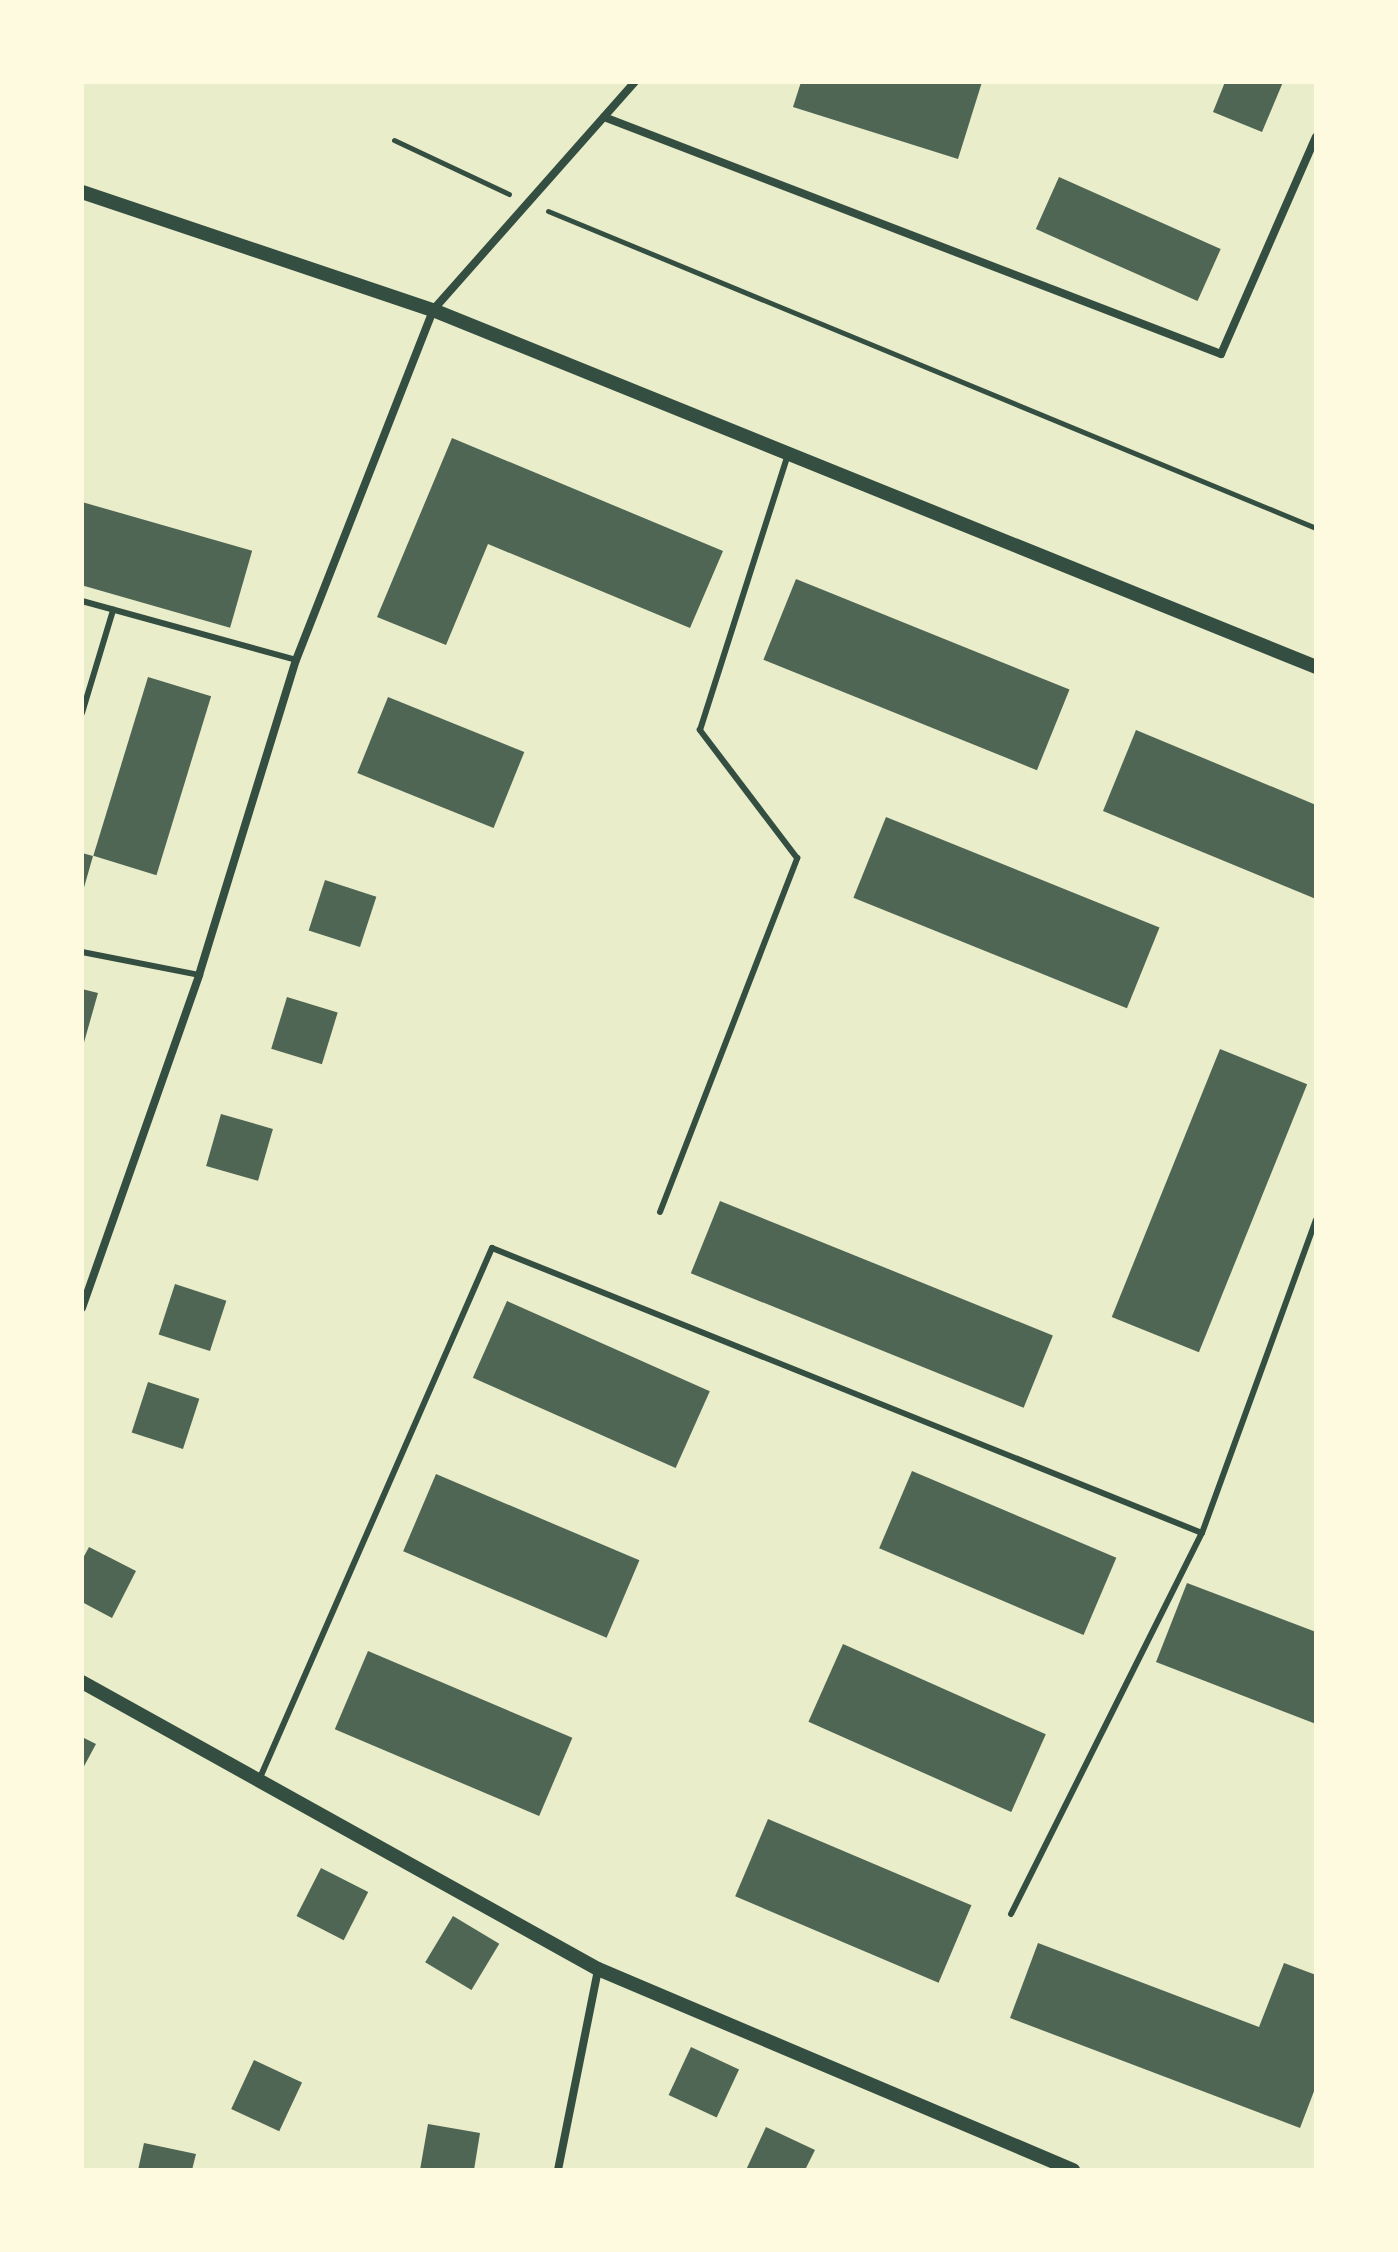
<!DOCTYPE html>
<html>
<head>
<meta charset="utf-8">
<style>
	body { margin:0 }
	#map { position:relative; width:1398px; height:2252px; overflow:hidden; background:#e9edc9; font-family:Lora,serif }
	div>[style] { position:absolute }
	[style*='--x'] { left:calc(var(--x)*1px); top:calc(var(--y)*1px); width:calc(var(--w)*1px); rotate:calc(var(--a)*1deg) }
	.building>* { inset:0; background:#4f6655; transform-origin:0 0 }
	.path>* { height:5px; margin:-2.5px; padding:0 2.5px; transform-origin:2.5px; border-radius:2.5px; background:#344e41 }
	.service>* { height:6px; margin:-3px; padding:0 3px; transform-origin:3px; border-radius:3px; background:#344e41 }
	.minor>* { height:8px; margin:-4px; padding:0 4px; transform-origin:4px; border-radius:4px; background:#344e41 }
	.tertiary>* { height:14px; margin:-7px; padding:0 7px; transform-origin:7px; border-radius:7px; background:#344e41 }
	span { translate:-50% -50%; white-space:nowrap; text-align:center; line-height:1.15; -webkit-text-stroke:6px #fefae0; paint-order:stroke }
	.frame { position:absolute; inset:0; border:84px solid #fefae0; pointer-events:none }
</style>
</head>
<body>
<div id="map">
	<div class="building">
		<i style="clip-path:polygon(801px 82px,982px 82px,958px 159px,793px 107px)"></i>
		<i style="clip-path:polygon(1225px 82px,1283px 82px,1262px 132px,1213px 112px)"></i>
		<i style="left:1059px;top:177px;width:177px;height:57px;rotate:24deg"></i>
		<i style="clip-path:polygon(452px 438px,723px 551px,690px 628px,488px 544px,446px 645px,377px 617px)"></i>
		<i style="left:82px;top:502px;width:177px;height:80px;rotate:16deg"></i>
		<i style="left:796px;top:579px;width:295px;height:87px;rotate:22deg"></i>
		<i style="left:148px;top:677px;width:66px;height:187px;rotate:17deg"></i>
		<i style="left:388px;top:697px;width:147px;height:82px;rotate:22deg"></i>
		<i style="clip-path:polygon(1136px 730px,1316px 805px,1316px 899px,1103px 811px)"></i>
		<i style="left:886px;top:817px;width:295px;height:87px;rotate:22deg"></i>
		<i style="clip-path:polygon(82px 853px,93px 856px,83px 891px,82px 891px)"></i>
		<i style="left:325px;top:880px;width:54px;height:53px;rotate:18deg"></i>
		<i style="clip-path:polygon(82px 989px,98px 993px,83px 1046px,82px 1046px)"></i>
		<i style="left:287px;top:997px;width:53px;height:54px;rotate:17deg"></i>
		<i style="left:1220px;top:1049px;width:94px;height:289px;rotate:22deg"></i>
		<i style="left:221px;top:1114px;width:54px;height:54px;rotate:16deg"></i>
		<i style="left:720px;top:1201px;width:359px;height:78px;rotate:22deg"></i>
		<i style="left:175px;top:1284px;width:54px;height:53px;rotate:18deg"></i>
		<i style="left:507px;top:1301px;width:222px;height:84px;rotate:24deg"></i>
		<i style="left:148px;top:1382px;width:54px;height:53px;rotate:18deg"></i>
		<i style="left:912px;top:1471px;width:222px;height:84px;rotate:23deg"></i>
		<i style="left:436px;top:1474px;width:221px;height:84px;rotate:23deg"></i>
		<i style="clip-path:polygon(89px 1547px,136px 1571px,112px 1618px,82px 1602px,82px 1560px)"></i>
		<i style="clip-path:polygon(1187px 1583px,1316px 1632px,1316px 1724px,1156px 1662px)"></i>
		<i style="left:843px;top:1644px;width:222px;height:85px;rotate:24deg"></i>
		<i style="left:368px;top:1651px;width:222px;height:85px;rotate:23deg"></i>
		<i style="clip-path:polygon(82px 1737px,96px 1744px,82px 1770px)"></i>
		<i style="left:768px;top:1819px;width:221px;height:84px;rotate:23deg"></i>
		<i style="left:321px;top:1868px;width:53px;height:54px;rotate:27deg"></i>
		<i style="left:453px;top:1916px;width:54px;height:54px;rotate:31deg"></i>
		<i style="clip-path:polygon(1038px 1943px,1259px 2027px,1284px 1963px,1316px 1975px,1316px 2086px,1300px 2128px,1010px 2018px)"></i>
		<i style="left:691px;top:2047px;width:53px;height:53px;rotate:25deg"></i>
		<i style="left:254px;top:2060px;width:53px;height:54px;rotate:25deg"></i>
		<i style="clip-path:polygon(428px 2124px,480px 2133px,474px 2170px,420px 2170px)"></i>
		<i style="clip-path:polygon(766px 2127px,815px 2150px,805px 2170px,746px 2170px)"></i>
		<i style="clip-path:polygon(144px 2143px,196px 2154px,192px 2170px,138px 2170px)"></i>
	</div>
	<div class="path">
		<i style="--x:394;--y:140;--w:127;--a:25.2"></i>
		<i style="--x:548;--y:211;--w:831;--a:22.43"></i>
	</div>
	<div class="service">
		<i style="--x:82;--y:601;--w:222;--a:15.4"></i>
		<i style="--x:82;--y:713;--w:108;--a:-73.2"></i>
		<i style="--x:82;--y:952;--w:119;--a:11.1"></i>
		<i style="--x:660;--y:1212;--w:380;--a:-68.8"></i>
		<i style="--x:797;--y:858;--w:161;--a:-127.2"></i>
		<i style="--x:700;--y:730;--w:290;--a:-72.3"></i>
		<i style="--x:259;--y:1780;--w:581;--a:-66.35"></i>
		<i style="--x:492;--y:1248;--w:765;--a:21.87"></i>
		<i style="--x:1202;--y:1533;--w:333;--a:-70"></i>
		<i style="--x:1011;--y:1914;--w:426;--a:-63.4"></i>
	</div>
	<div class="minor">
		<i style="--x:604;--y:117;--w:661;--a:21.01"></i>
		<i style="--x:1221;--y:354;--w:237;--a:-66.4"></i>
		<i style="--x:82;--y:1308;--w:353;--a:-70.6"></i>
		<i style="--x:199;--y:975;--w:330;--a:-72.9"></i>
		<i style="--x:296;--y:660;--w:376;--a:-68.6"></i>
		<i style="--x:433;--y:310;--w:305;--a:-48.5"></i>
		<i style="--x:558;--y:2170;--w:205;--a:-78.7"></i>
	</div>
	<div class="tertiary">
		<i style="--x:82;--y:192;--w:370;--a:18.6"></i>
		<i style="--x:433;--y:310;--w:952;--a:22.01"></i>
		<i style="--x:82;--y:1682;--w:590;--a:29.08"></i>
		<i style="--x:598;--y:1969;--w:516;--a:22.94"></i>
	</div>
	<div class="frame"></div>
</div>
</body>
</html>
